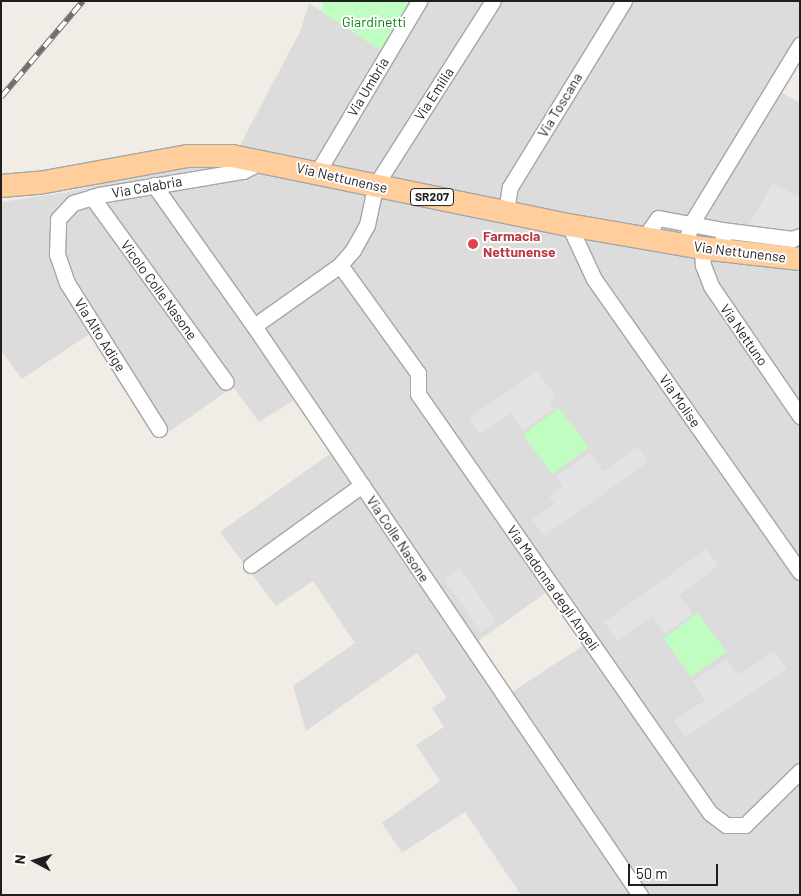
<!DOCTYPE html>
<html>
<head>
<meta charset="utf-8">
<style>
	body { margin:0 }
	#map { position:relative; width:801px; height:896px; overflow:hidden; background:#f1ece5; font-family:Barlow,sans-serif }
	div>[style] { position:absolute }
	[style*='--x'] { left:calc(var(--x)*1px); top:calc(var(--y)*1px); width:calc(var(--w)*1px); rotate:calc(var(--a)*1deg) }
	.residential>* { inset:0; background:#dddcdc }
	.park>* { inset:0; background:#c0fdc1; transform-origin:0 0 }
	.parking>* { inset:0; background:#e3e3e3; transform-origin:0 0 }
	.roads { filter:drop-shadow(1px 0 #a6a6a6) drop-shadow(-1px 0 #a6a6a6) drop-shadow(0 1px #a6a6a6) drop-shadow(0 -1px #a6a6a6) }
	.minor>* { height:15px; margin:-7.5px; padding:0 7.5px; transform-origin:7.5px; border-radius:7.5px; background:#fff }
	.primary>* { height:22px; margin:-11px; padding:0 11px; transform-origin:11px; border-radius:11px; background:#ffce9c }
	.rail>* { height:5.5px; margin-top:-2.75px; transform-origin:0; background:repeating-linear-gradient(90deg,#fff 0 11px,#6d6d6d 0 22px); box-sizing:border-box; border-block:1px solid #6d6d6d }
	.dots>* { width:14px; height:14px; translate:-50% -50%; box-sizing:border-box; border:2px solid #fff; border-radius:50% }
	span { translate:-50% -50%; white-space:nowrap; text-align:center; line-height:1.15; -webkit-text-stroke:4px #fff; paint-order:stroke }
	.shield-label span { padding:1px 4px; background:#fff; border:1px solid; border-radius:4px; -webkit-text-stroke-width:0 }
	.shield-label { font-size:12px; color:#1f1f1f; font-weight:700 }
	.park-label { font-size:14px; color:#048707 }
	.street-label { font-size:14px; color:#1f1f1f }
	.health-label { font-size:14px; color:#be3a42; font-weight:700 }
	.left { translate:0 -50%; text-align:left }
	.frame { position:absolute; inset:0; border:2px solid #1f1f1f; pointer-events:none }
	.north { position:absolute; left:10px; top:836px; width:50px; height:50px; -webkit-text-stroke:4px #fff; paint-order:stroke; rotate:276deg; font-size:14px; font-weight:700; line-height:20px; text-align:center; color:#1f1f1f }
	.north::after { content:''; display:block; margin:auto; width:18px; height:22px; background:#1f1f1f; clip-path:polygon(50% 0,100% 100%,50% 72%,0 100%) }
	.scale { position:absolute; left:628px; top:864px; width:90px; height:22px; box-sizing:border-box; border:2px solid #1f1f1f; border-top:0; padding-left:6px; font-size:15px; line-height:18px; white-space:nowrap; color:#1f1f1f; -webkit-text-stroke:4px #fff; paint-order:stroke }
</style>
</head>
<body>
<div id="map">
	<div class="residential">
		<i style="clip-path:polygon(evenodd,409px 1px,800px 1px,800px 60px,781px 92px,800px 103px,800px 895px,521px 895px,465px 812px,402px 853px,382px 823px,440px 781px,416px 745px,444px 727px,432px 708px,447px 698px,417px 653px,306px 731px,293px 686px,355px 643px,313px 581px,276px 606px,220px 532px,331px 453px,296px 399px,259px 422px,233px 387px,160px 438px,91px 333px,22px 379px,1px 350px,1px 202px,68px 192px,183px 165px,230px 164px,300px 32px,309px 3px,380px 50px,409px 1px,547px 592px,584px 645px,512px 692px,478px 641px,547px 592px)"></i>
	</div>
	<div class="park">
		<i style="clip-path:polygon(324px 1px,409px 1px,381px 51px,321px 11px)"></i>
		<i style="left:559px;top:408px;width:49px;height:45px;rotate:53deg"></i>
		<i style="left:698px;top:613px;width:48px;height:43px;rotate:54deg"></i>
	</div>
	<div class="parking">
		<i style="clip-path:polygon(773px 183px,800px 198px,800px 243px,789px 246px,739px 242px)"></i>
		<i style="clip-path:polygon(537px 371px,556px 397px,549px 402px,554px 409px,523px 430px,511px 413px,480px 434px,469px 418px)"></i>
		<i style="clip-path:polygon(638px 447px,648px 462px,544px 536px,532px 519px,555px 504px,549px 496px,563px 486px,556px 477px,590px 453px,603px 472px)"></i>
		<i style="clip-path:polygon(706px 549px,718px 566px,679px 595px,693px 614px,665px 634px,652px 616px,617px 641px,604px 622px)"></i>
		<i style="left:460px;top:568px;width:65px;height:19px;rotate:56deg"></i>
		<i style="clip-path:polygon(774px 651px,787px 669px,685px 737px,674px 721px,705px 700px,693px 681px,727px 659px,738px 675px)"></i>
	</div>
	<div class="roads">
		<div class="minor">
			<i style="--x:317;--y:173;--w:200;--a:-59.3"></i>
			<i style="--x:154;--y:185;--w:173;--a:54.7"></i>
			<i style="--x:254;--y:326;--w:688;--a:55.85"></i>
			<i style="--x:92;--y:197;--w:228;--a:54.1"></i>
			<i style="--x:506;--y:211;--w:24;--a:-81"></i>
			<i style="--x:510;--y:187;--w:218;--a:-58.5"></i>
			<i style="--x:569;--y:225;--w:60;--a:65.2"></i>
			<i style="--x:594;--y:279;--w:358;--a:54.9"></i>
			<i style="--x:722;--y:230;--w:71;--a:7.3"></i>
			<i style="--x:792;--y:239;--w:9;--a:-21"></i>
			<i style="--x:644;--y:238;--w:24;--a:-55"></i>
			<i style="--x:658;--y:218;--w:65;--a:10.6"></i>
			<i style="--x:722;--y:230;--w:21;--a:82"></i>
			<i style="--x:685;--y:245;--w:22;--a:-74"></i>
			<i style="--x:691;--y:224;--w:210;--a:-58.7"></i>
			<i style="--x:702;--y:248;--w:17;--a:87"></i>
			<i style="--x:703;--y:265;--w:22;--a:69"></i>
			<i style="--x:711;--y:286;--w:158;--a:55.6"></i>
			<i style="--x:340;--y:265;--w:133;--a:54.2"></i>
			<i style="--x:418;--y:373;--w:21;--a:90"></i>
			<i style="--x:418;--y:394;--w:511;--a:55.13"></i>
			<i style="--x:710;--y:813;--w:20;--a:37"></i>
			<i style="--x:726;--y:825;--w:19;--a:0"></i>
			<i style="--x:745;--y:825;--w:77;--a:-44.5"></i>
			<i style="--x:254;--y:326;--w:105;--a:-35.3"></i>
			<i style="--x:340;--y:265;--w:20;--a:-49"></i>
			<i style="--x:353;--y:250;--w:29;--a:-61"></i>
			<i style="--x:367;--y:225;--w:40;--a:-78"></i>
			<i style="--x:375;--y:186;--w:219;--a:-57.5"></i>
			<i style="--x:159;--y:429;--w:173;--a:-122.2"></i>
			<i style="--x:67;--y:283;--w:31;--a:-109"></i>
			<i style="--x:57;--y:254;--w:35;--a:-88"></i>
			<i style="--x:58;--y:219;--w:22;--a:-47"></i>
			<i style="--x:73;--y:203;--w:27;--a:-17"></i>
			<i style="--x:99;--y:195;--w:146;--a:-9.5"></i>
			<i style="--x:243;--y:171;--w:9;--a:-27"></i>
			<i style="--x:251;--y:167;--w:9;--a:-69"></i>
			<i style="--x:251;--y:565;--w:137;--a:-35.8"></i>
		</div>
		<div class="primary">
			<i style="--x:1;--y:186;--w:38;--a:-5"></i>
			<i style="--x:39;--y:183;--w:151;--a:-10.3"></i>
			<i style="--x:188;--y:156;--w:44;--a:0"></i>
			<i style="--x:232;--y:156;--w:344;--a:11.6"></i>
			<i style="--x:569;--y:225;--w:135;--a:9.8"></i>
			<i style="--x:702;--y:248;--w:99;--a:6.4"></i>
		</div>
	</div>
	<div class="rail">
		<i style="--x:1;--y:97;--w:126;--a:-49.5"></i>
	</div>
	<div class="dots">
		<i style="left:473px;top:244px;background:#e0444e"></i>
	</div>
	<div class="shield-label">
		<span style="left:432px;top:197px">SR207</span>
	</div>
	<div class="park-label">
		<span style="left:374px;top:22px">Giardinetti</span>
	</div>
	<div class="street-label">
		<span style="left:368px;top:87px;rotate:-59deg">Via Umbria</span>
		<span style="left:434px;top:94px;rotate:-57deg">Via Emilia</span>
		<span style="left:560px;top:105px;rotate:-59deg">Via Toscana</span>
		<span style="left:342px;top:178px;rotate:13deg">Via Nettunense</span>
		<span style="left:147px;top:187px;rotate:-10deg">Via Calabria</span>
		<span style="left:740px;top:252px;rotate:7deg">Via Nettunense</span>
		<span style="left:159px;top:290px;rotate:54deg">Vicolo Colle Nasone</span>
		<span style="left:100px;top:335px;rotate:58deg">Via Alto Adige</span>
		<span style="left:744px;top:335px;rotate:55deg">Via Nettuno</span>
		<span style="left:680px;top:401px;rotate:55deg">Via Molise</span>
		<span style="left:398px;top:539px;rotate:56deg">Via Colle Nasone</span>
		<span style="left:553px;top:588px;rotate:55deg">Via Madonna degli Angeli</span>
	</div>
	<div class="health-label">
		<span class="left" style="left:483px;top:244px">Farmacia<br>Nettunense</span>
	</div>
	<div class="frame"></div>
	<div class="north">N</div>
	<div class="scale">50 m</div>
</div>
</body>
</html>
